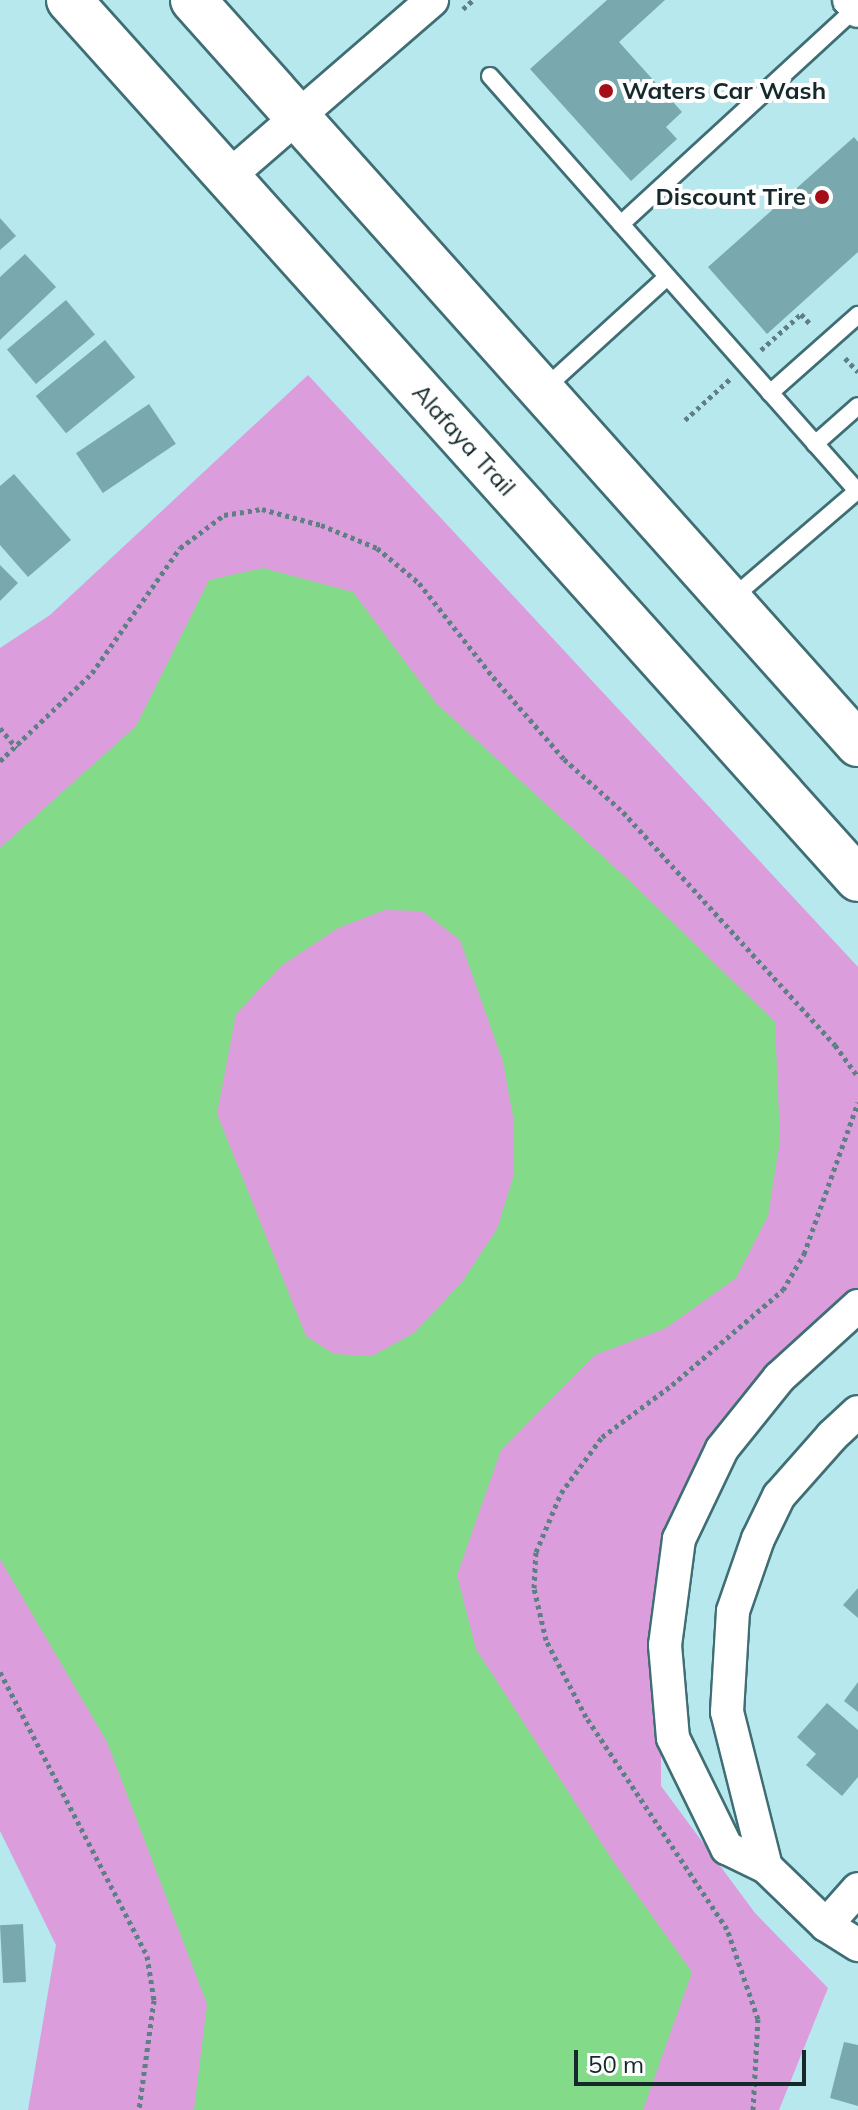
<!DOCTYPE html>
<html>
<head>
<meta charset="utf-8">
<style>
	body { margin:0 }
	#map { position:relative; width:858px; height:2110px; overflow:hidden; background:#b6e8ee; font-family:Mulish,sans-serif }
	div>[style] { position:absolute }
	[style*='--x'] { left:calc(var(--x)*1px); top:calc(var(--y)*1px); width:calc(var(--w)*1px); rotate:calc(var(--a)*1deg) }
	.green>* { inset:0; background:#db9ddc }
	.water>* { inset:0; background:#83db8a }
	.building>* { inset:0; background:#79a9af; transform-origin:0 0 }
	.path>* { height:5px; margin-top:-2.5px; transform-origin:0; background:repeating-linear-gradient(90deg,#5e8084 0 4px,transparent 0 8px) }
	.roads { filter:drop-shadow(2px 0 #3f6e74) drop-shadow(-2px 0 #3f6e74) drop-shadow(0 2px #3f6e74) drop-shadow(0 -2px #3f6e74) }
	.service>* { height:16px; margin:-8px; padding:0 8px; transform-origin:8px; border-radius:8px; background:#fff }
	.minor>* { height:32px; margin:-16px; padding:0 16px; transform-origin:16px; border-radius:16px; background:#fff }
	.secondary>* { height:44px; margin:-22px; padding:0 22px; transform-origin:22px; border-radius:22px; background:#fff }
	.dots>* { width:22px; height:22px; translate:-50% -50%; box-sizing:border-box; border:4px solid #fefefe; border-radius:50% }
	span { translate:-50% -50%; white-space:nowrap; text-align:center; line-height:1.15; -webkit-text-stroke:8px #fefefe; paint-order:stroke }
	.poi-label { font-size:24px; color:#15292b; font-weight:700 }
	.left { translate:0 -50%; text-align:left }
	.right { translate:-100% -50%; text-align:right }
	.street-label { font-size:24px; color:#15292b }
	.scale { position:absolute; left:574px; top:2050px; width:232px; height:36px; box-sizing:border-box; border:4px solid #15292b; border-top:0; padding-left:10px; font-size:24px; line-height:28px; white-space:nowrap; color:#15292b; -webkit-text-stroke:6px #fefefe; paint-order:stroke }
</style>
</head>
<body>
<div id="map">
	<div class="green">
		<i style="clip-path:polygon(308px 375px,858px 967px,858px 1290px,740px 1396px,661px 1540px,661px 1786px,755px 1913px,828px 1988px,779px 2110px,28px 2110px,56px 1945px,0 1831px,0 648px,50px 615px)"></i>
	</div>
	<div class="water">
		<i style="clip-path:polygon(evenodd,263px 568px,353px 592px,436px 703px,633px 884px,775px 1022px,780px 1140px,768px 1216px,736px 1278px,666px 1328px,595px 1355px,501px 1450px,457px 1575px,476px 1649px,613px 1861px,692px 1972px,643px 2110px,194px 2110px,207px 2004px,107px 1742px,0 1559px,0 848px,136px 726px,209px 580px,263px 568px,385px 910px,422px 911px,460px 940px,503px 1062px,514px 1122px,514px 1174px,497px 1229px,462px 1282px,414px 1333px,372px 1356px,334px 1354px,306px 1336px,217px 1114px,236px 1014px,281px 966px,338px 928px,385px 910px)"></i>
	</div>
	<div class="building">
		<i style="clip-path:polygon(607px 0,665px 0,619px 42px,682px 112px,666px 127px,677px 139px,631px 181px,530px 69px)"></i>
		<i style="clip-path:polygon(854px 137px,858px 142px,858px 252px,767px 334px,708px 267px)"></i>
		<i style="clip-path:polygon(0 218px,16px 236px,0 250px)"></i>
		<i style="clip-path:polygon(25px 254px,56px 287px,0 340px,0 277px)"></i>
		<i style="left:66px;top:300px;width:45px;height:77px;rotate:50deg"></i>
		<i style="left:105px;top:340px;width:48px;height:89px;rotate:51deg"></i>
		<i style="left:149px;top:404px;width:48px;height:88px;rotate:56deg"></i>
		<i style="clip-path:polygon(14px 474px,71px 540px,28px 577px,0 545px,0 486px)"></i>
		<i style="clip-path:polygon(0 565px,18px 583px,0 601px)"></i>
		<i style="clip-path:polygon(858px 1588px,858px 1618px,843px 1605px)"></i>
		<i style="clip-path:polygon(858px 1682px,858px 1712px,844px 1701px)"></i>
		<i style="clip-path:polygon(827px 1703px,858px 1730px,858px 1777px,842px 1796px,806px 1765px,816px 1754px,797px 1737px)"></i>
		<i style="left:23px;top:1924px;width:58px;height:23px;rotate:87deg"></i>
		<i style="clip-path:polygon(844px 2042px,858px 2045px,858px 2106px,830px 2098px)"></i>
	</div>
	<div class="path">
		<i style="--x:463;--y:9;--w:13;--a:-42"></i>
		<i style="--x:761;--y:350;--w:54;--a:-42"></i>
		<i style="--x:801;--y:314;--w:16;--a:47"></i>
		<i style="--x:845;--y:358;--w:19;--a:47"></i>
		<i style="--x:685;--y:420;--w:61;--a:-42.3"></i>
		<i style="--x:0;--y:728;--w:26;--a:50"></i>
		<i style="--x:0;--y:761;--w:127;--a:-43.7"></i>
		<i style="--x:92;--y:673;--w:153;--a:-54.9"></i>
		<i style="--x:180;--y:548;--w:55;--a:-36.9"></i>
		<i style="--x:224;--y:515;--w:38;--a:-9"></i>
		<i style="--x:262;--y:509;--w:61;--a:15.2"></i>
		<i style="--x:321;--y:525;--w:61;--a:22.3"></i>
		<i style="--x:377;--y:548;--w:55;--a:39.8"></i>
		<i style="--x:419;--y:583;--w:120;--a:51.8"></i>
		<i style="--x:493;--y:677;--w:108;--a:49.1"></i>
		<i style="--x:564;--y:759;--w:79;--a:41.9"></i>
		<i style="--x:623;--y:812;--w:315;--a:47.7"></i>
		<i style="--x:835;--y:1045;--w:39;--a:54"></i>
		<i style="--x:0;--y:1672;--w:320;--a:62.6"></i>
		<i style="--x:147;--y:1956;--w:45;--a:81"></i>
		<i style="--x:154;--y:2000;--w:111;--a:97.8"></i>
		<i style="--x:753;--y:2110;--w:91;--a:-86.9"></i>
		<i style="--x:758;--y:2019;--w:95;--a:-109"></i>
		<i style="--x:727;--y:1929;--w:255;--a:-123.6"></i>
		<i style="--x:586;--y:1717;--w:87;--a:-117.5"></i>
		<i style="--x:546;--y:1640;--w:53;--a:-103"></i>
		<i style="--x:534;--y:1588;--w:36;--a:-87"></i>
		<i style="--x:536;--y:1552;--w:64;--a:-67"></i>
		<i style="--x:561;--y:1493;--w:69;--a:-53.8"></i>
		<i style="--x:602;--y:1437;--w:87;--a:-36.6"></i>
		<i style="--x:672;--y:1385;--w:146;--a:-40.6"></i>
		<i style="--x:783;--y:1290;--w:42;--a:-59.7"></i>
		<i style="--x:804;--y:1254;--w:161;--a:-70.4"></i>
	</div>
	<div class="roads">
		<div class="service">
			<i style="--x:490;--y:76;--w:555;--a:48.5"></i>
			<i style="--x:621;--y:224;--w:319;--a:-42.6"></i>
			<i style="--x:544;--y:389;--w:166;--a:-42.3"></i>
			<i style="--x:770;--y:393;--w:118;--a:-41.6"></i>
			<i style="--x:815;--y:444;--w:57;--a:-41.5"></i>
			<i style="--x:731;--y:599;--w:166;--a:-40.6"></i>
		</div>
		<div class="minor">
			<i style="--x:849;--y:0;--w:14;--a:51"></i>
			<i style="--x:228;--y:177;--w:270;--a:-40.9"></i>
			<i style="--x:858;--y:1306;--w:107;--a:137.7"></i>
			<i style="--x:779;--y:1378;--w:91;--a:128.8"></i>
			<i style="--x:722;--y:1449;--w:100;--a:115.5"></i>
			<i style="--x:679;--y:1539;--w:107;--a:97.5"></i>
			<i style="--x:665;--y:1645;--w:93;--a:85.1"></i>
			<i style="--x:673;--y:1738;--w:123;--a:63.9"></i>
			<i style="--x:727;--y:1848;--w:43;--a:26"></i>
			<i style="--x:766;--y:1867;--w:83;--a:44"></i>
			<i style="--x:826;--y:1925;--w:38;--a:32"></i>
			<i style="--x:766;--y:1867;--w:160;--a:-104.1"></i>
			<i style="--x:727;--y:1712;--w:101;--a:-86.6"></i>
			<i style="--x:733;--y:1611;--w:76;--a:-70.9"></i>
			<i style="--x:758;--y:1539;--w:48;--a:-64"></i>
			<i style="--x:779;--y:1496;--w:80;--a:-48.5"></i>
			<i style="--x:832;--y:1436;--w:35;--a:-43"></i>
			<i style="--x:826;--y:1925;--w:48;--a:-48.4"></i>
		</div>
		<div class="secondary">
			<i style="--x:69;--y:0;--w:1181;--a:48.09"></i>
			<i style="--x:193;--y:0;--w:998;--a:48.21"></i>
		</div>
	</div>
	<div class="dots">
		<i style="left:606px;top:91px;background:#a50d18"></i>
		<i style="left:822px;top:197px;background:#a50d18"></i>
	</div>
	<div class="poi-label">
		<span class="left" style="left:622px;top:91px">Waters Car Wash</span>
		<span class="right" style="left:806px;top:197px">Discount Tire</span>
	</div>
	<div class="street-label">
		<span style="left:464px;top:440px;rotate:48deg">Alafaya Trail</span>
	</div>
	<div class="scale">50 m</div>
</div>
</body>
</html>
